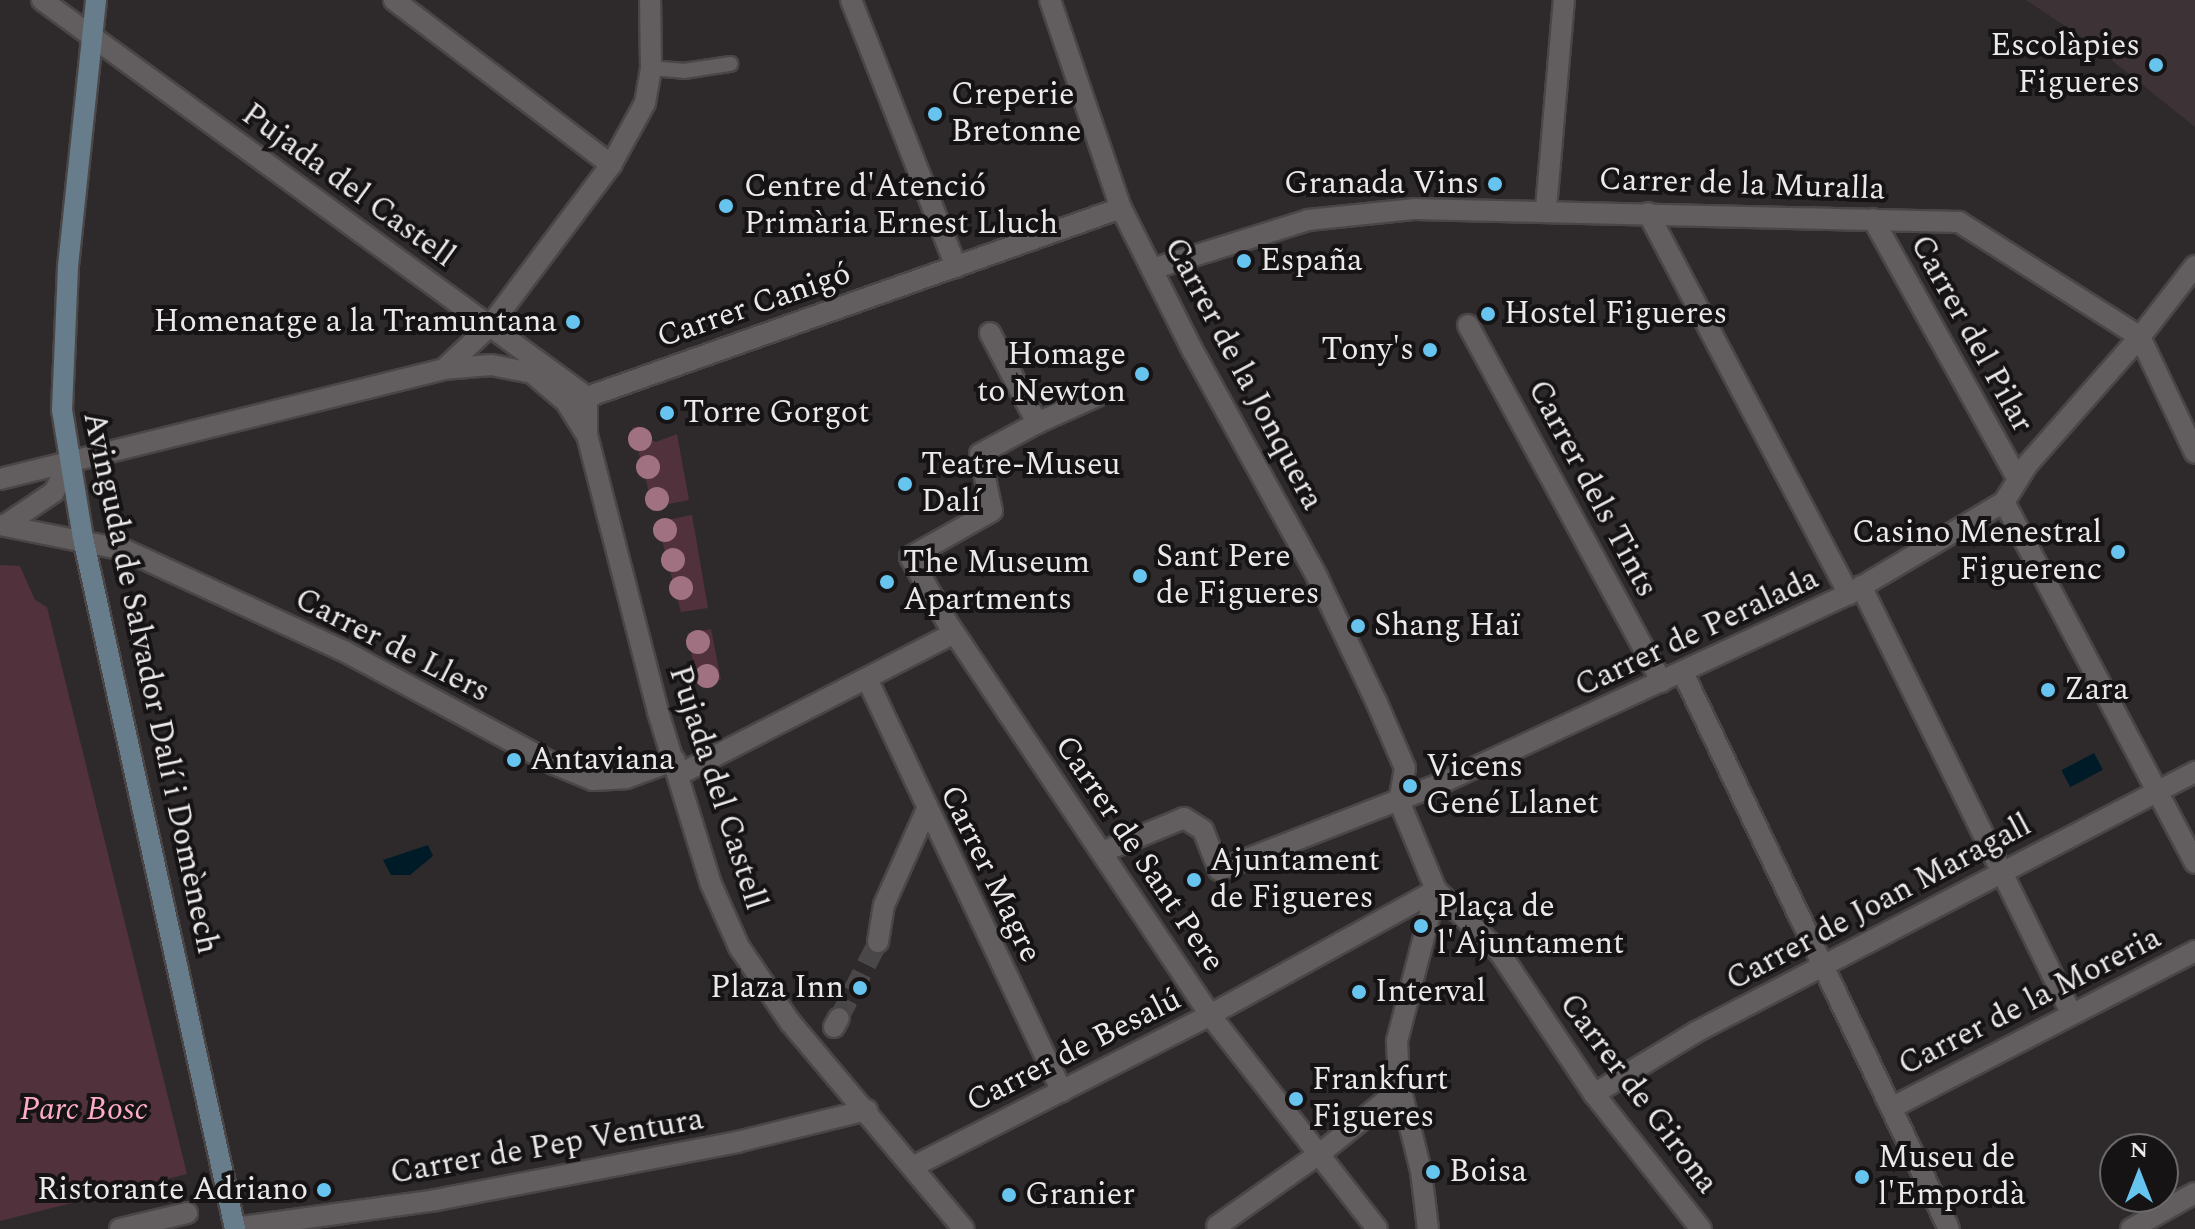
<!DOCTYPE html>
<html>
<head>
<meta charset="utf-8">
<style>
	body { margin:0 }
	#map { position:relative; width:2195px; height:1229px; overflow:hidden; background:#2e2a2b; font-family:Spectral,serif }
	div>[style] { position:absolute }
	[style*='--x'] { left:calc(var(--x)*1px); top:calc(var(--y)*1px); width:calc(var(--w)*1px); rotate:calc(var(--a)*1deg) }
	.built>* { inset:0; background:#3d3235 }
	.green>* { inset:0; background:#51313c; transform-origin:0 0 }
	.water>* { inset:0; background:#001b28; transform-origin:0 0 }
	.street-tunnel>* { height:20px; margin-top:-10px; transform-origin:0; background:repeating-linear-gradient(90deg,#4a4748 0 20px,transparent 0 30px) }
	.roads { filter:drop-shadow(2px 0 #4a4647) drop-shadow(-2px 0 #4a4647) drop-shadow(0 2px #4a4647) drop-shadow(0 -2px #4a4647) }
	.lane>* { height:14px; margin:-7px; padding:0 7px; transform-origin:7px; border-radius:7px; background:#625d5f }
	.street>* { height:20px; margin:-10px; padding:0 10px; transform-origin:10px; border-radius:10px; background:#625d5f }
	.secondary>* { height:20px; margin:-10px; padding:0 10px; transform-origin:10px; border-radius:10px; background:#677d8b }
	.trees>* { width:24px; height:24px; margin:-12px; border-radius:50%; background:#a07281 }
	.dots>* { width:22px; height:22px; translate:-50% -50%; box-sizing:border-box; border:4px solid #151314; border-radius:50% }
	span { translate:-50% -50%; white-space:nowrap; text-align:center; line-height:1.15; -webkit-text-stroke:8px #151314; paint-order:stroke }
	.poi-label { font-size:32px; color:#ece9ea }
	.right { translate:-100% -50%; text-align:right }
	.left { translate:0 -50%; text-align:left }
	.street-label { font-size:32px; color:#ece9ea }
	.park-label { font-size:32px; color:#feacc8; font-style:italic }
	.north { position:absolute; left:2099px; top:1133px; width:80px; height:80px; box-sizing:border-box; background:#151314; border:2px solid #6b696a; border-radius:50%; rotate:0deg; font-size:22px; font-weight:700; line-height:32px; text-align:center; color:#ece9ea }
	.north::after { content:''; display:block; margin:auto; width:28px; height:36px; background:#66c4ef; clip-path:polygon(50% 0,100% 100%,50% 72%,0 100%) }
</style>
</head>
<body>
<div id="map">
	<div class="built">
		<i style="clip-path:polygon(2026px 0,2195px 0,2195px 127px,2089px 42px)"></i>
	</div>
	<div class="green">
		<i style="clip-path:polygon(639px 426px,644px 437px,656px 442px,677px 434px,689px 500px,653px 507px,632px 428px)"></i>
		<i style="clip-path:polygon(692px 515px,708px 608px,681px 612px,657px 522px)"></i>
		<i style="clip-path:polygon(0 565px,20px 566px,35px 600px,47px 607px,187px 1174px,0 1221px)"></i>
		<i style="left:711px;top:629px;width:52px;height:24px;rotate:79deg"></i>
	</div>
	<div class="water">
		<i style="left:2094px;top:753px;width:19px;height:37px;rotate:62deg"></i>
		<i style="clip-path:polygon(428px 845px,433px 856px,410px 875px,391px 875px,383px 860px)"></i>
	</div>
	<div class="street-tunnel">
		<i style="--x:839;--y:1018;--w:85;--a:-62.8"></i>
	</div>
	<div class="roads">
		<div class="lane">
			<i style="--x:651;--y:68;--w:33;--a:5"></i>
			<i style="--x:684;--y:71;--w:47;--a:-8.7"></i>
		</div>
		<div class="street">
			<i style="--x:42;--y:0;--w:674;--a:36.07"></i>
			<i style="--x:394;--y:0;--w:273;--a:37.2"></i>
			<i style="--x:851;--y:0;--w:287;--a:68.5"></i>
			<i style="--x:1050;--y:0;--w:220;--a:71.2"></i>
			<i style="--x:1121;--y:208;--w:160;--a:63.3"></i>
			<i style="--x:1193;--y:351;--w:258;--a:61.2"></i>
			<i style="--x:1317;--y:577;--w:137;--a:64.6"></i>
			<i style="--x:1376;--y:701;--w:73;--a:66.6"></i>
			<i style="--x:1405;--y:768;--w:34;--a:100"></i>
			<i style="--x:1399;--y:801;--w:96;--a:67.4"></i>
			<i style="--x:1436;--y:890;--w:90;--a:44.5"></i>
			<i style="--x:1500;--y:953;--w:169;--a:56.3"></i>
			<i style="--x:1594;--y:1094;--w:172;--a:51.6"></i>
			<i style="--x:1546;--y:209;--w:210;--a:-85.1"></i>
			<i style="--x:1648;--y:213;--w:431;--a:62.2"></i>
			<i style="--x:1873;--y:219;--w:296;--a:60.9"></i>
			<i style="--x:1152;--y:269;--w:164;--a:-17.4"></i>
			<i style="--x:1308;--y:220;--w:108;--a:-5.9"></i>
			<i style="--x:1415;--y:209;--w:544;--a:1.37"></i>
			<i style="--x:1959;--y:222;--w:214;--a:32.4"></i>
			<i style="--x:1468;--y:325;--w:406;--a:61.5"></i>
			<i style="--x:990;--y:333;--w:102;--a:62.4"></i>
			<i style="--x:1037;--y:423;--w:65;--a:151.5"></i>
			<i style="--x:980;--y:454;--w:58;--a:78.1"></i>
			<i style="--x:992;--y:511;--w:94;--a:150.7"></i>
			<i style="--x:910;--y:557;--w:75;--a:60.4"></i>
			<i style="--x:947;--y:622;--w:473;--a:56.2"></i>
			<i style="--x:1210;--y:1015;--w:271;--a:52"></i>
			<i style="--x:2140;--y:337;--w:128;--a:64.6"></i>
			<i style="--x:444;--y:369;--w:47;--a:-4.9"></i>
			<i style="--x:491;--y:365;--w:42;--a:11"></i>
			<i style="--x:532;--y:373;--w:45;--a:40.5"></i>
			<i style="--x:566;--y:402;--w:39;--a:58"></i>
			<i style="--x:587;--y:397;--w:38;--a:90"></i>
			<i style="--x:587;--y:435;--w:286;--a:75.6"></i>
			<i style="--x:658;--y:712;--w:180;--a:72.9"></i>
			<i style="--x:711;--y:884;--w:69;--a:66"></i>
			<i style="--x:739;--y:947;--w:91;--a:55.8"></i>
			<i style="--x:790;--y:1022;--w:270;--a:50"></i>
			<i style="--x:587;--y:397;--w:566;--a:-19.49"></i>
			<i style="--x:1037;--y:423;--w:66;--a:-24.2"></i>
			<i style="--x:0;--y:479;--w:457;--a:-13.9"></i>
			<i style="--x:444;--y:369;--w:63;--a:-43.1"></i>
			<i style="--x:490;--y:326;--w:201;--a:-53.1"></i>
			<i style="--x:611;--y:165;--w:71;--a:-61.3"></i>
			<i style="--x:645;--y:103;--w:36;--a:-80"></i>
			<i style="--x:651;--y:68;--w:68;--a:-90.8"></i>
			<i style="--x:2004;--y:502;--w:408;--a:62.1"></i>
			<i style="--x:0;--y:525;--w:127;--a:11.3"></i>
			<i style="--x:125;--y:550;--w:241;--a:24.8"></i>
			<i style="--x:344;--y:651;--w:238;--a:28.3"></i>
			<i style="--x:554;--y:764;--w:42;--a:22.3"></i>
			<i style="--x:593;--y:780;--w:33;--a:-3"></i>
			<i style="--x:626;--y:778;--w:52;--a:-20.2"></i>
			<i style="--x:5;--y:525;--w:59;--a:-34"></i>
			<i style="--x:54;--y:492;--w:34;--a:-63"></i>
			<i style="--x:1861;--y:586;--w:477;--a:63.8"></i>
			<i style="--x:1683;--y:673;--w:616;--a:64.43"></i>
			<i style="--x:868;--y:681;--w:454;--a:64.7"></i>
			<i style="--x:680;--y:774;--w:308;--a:-27.2"></i>
			<i style="--x:1102;--y:852;--w:89;--a:-22.5"></i>
			<i style="--x:1184;--y:818;--w:22;--a:32"></i>
			<i style="--x:1203;--y:830;--w:43;--a:68.2"></i>
			<i style="--x:1219;--y:870;--w:232;--a:-21.3"></i>
			<i style="--x:1435;--y:786;--w:456;--a:-24.9"></i>
			<i style="--x:1849;--y:594;--w:180;--a:-30.7"></i>
			<i style="--x:2004;--y:502;--w:44;--a:-58.1"></i>
			<i style="--x:2027;--y:465;--w:171;--a:-48.6"></i>
			<i style="--x:2140;--y:337;--w:90;--a:-52.2"></i>
			<i style="--x:878;--y:942;--w:37;--a:-81"></i>
			<i style="--x:884;--y:905;--w:103;--a:-65.9"></i>
			<i style="--x:834;--y:1027;--w:10;--a:-61"></i>
			<i style="--x:1594;--y:1094;--w:119;--a:-31.3"></i>
			<i style="--x:1696;--y:1032;--w:563;--a:-27.52"></i>
			<i style="--x:1893;--y:1107;--w:340;--a:-27.3"></i>
			<i style="--x:914;--y:1166;--w:332;--a:-27"></i>
			<i style="--x:1210;--y:1015;--w:258;--a:-28.9"></i>
			<i style="--x:1217;--y:1226;--w:128;--a:-35.2"></i>
			<i style="--x:1322;--y:1152;--w:100;--a:-38.9"></i>
			<i style="--x:235;--y:1228;--w:203;--a:-7.9"></i>
			<i style="--x:436;--y:1200;--w:307;--a:-10.9"></i>
			<i style="--x:737;--y:1142;--w:134;--a:-13.8"></i>
			<i style="--x:120;--y:1229;--w:69;--a:-13.4"></i>
			<i style="--x:1428;--y:1229;--w:58;--a:-96.9"></i>
			<i style="--x:1421;--y:1171;--w:91;--a:-104"></i>
			<i style="--x:1399;--y:1083;--w:42;--a:-92.7"></i>
			<i style="--x:1397;--y:1041;--w:156;--a:-75.5"></i>
			<i style="--x:2131;--y:1229;--w:73;--a:-29.4"></i>
		</div>
		<div class="secondary">
			<i style="--x:96;--y:0;--w:268;--a:96"></i>
			<i style="--x:68;--y:267;--w:143;--a:92.4"></i>
			<i style="--x:62;--y:410;--w:130;--a:80.7"></i>
			<i style="--x:83;--y:538;--w:708;--a:77.59"></i>
		</div>
	</div>
	<div class="trees">
		<i style="left:640px;top:439px"></i>
		<i style="left:648px;top:467px"></i>
		<i style="left:657px;top:499px"></i>
		<i style="left:665px;top:530px"></i>
		<i style="left:673px;top:560px"></i>
		<i style="left:681px;top:588px"></i>
		<i style="left:698px;top:642px"></i>
		<i style="left:707px;top:676px"></i>
	</div>
	<div class="dots">
		<i style="left:2156px;top:65px;background:#66c4ef"></i>
		<i style="left:935px;top:114px;background:#66c4ef"></i>
		<i style="left:1495px;top:184px;background:#66c4ef"></i>
		<i style="left:726px;top:206px;background:#66c4ef"></i>
		<i style="left:1244px;top:261px;background:#66c4ef"></i>
		<i style="left:1488px;top:314px;background:#66c4ef"></i>
		<i style="left:573px;top:322px;background:#66c4ef"></i>
		<i style="left:1430px;top:350px;background:#66c4ef"></i>
		<i style="left:1142px;top:374px;background:#66c4ef"></i>
		<i style="left:667px;top:413px;background:#66c4ef"></i>
		<i style="left:905px;top:484px;background:#66c4ef"></i>
		<i style="left:2118px;top:552px;background:#66c4ef"></i>
		<i style="left:1140px;top:576px;background:#66c4ef"></i>
		<i style="left:887px;top:582px;background:#66c4ef"></i>
		<i style="left:1358px;top:626px;background:#66c4ef"></i>
		<i style="left:2048px;top:690px;background:#66c4ef"></i>
		<i style="left:514px;top:760px;background:#66c4ef"></i>
		<i style="left:1410px;top:786px;background:#66c4ef"></i>
		<i style="left:1194px;top:880px;background:#66c4ef"></i>
		<i style="left:1421px;top:926px;background:#66c4ef"></i>
		<i style="left:860px;top:988px;background:#66c4ef"></i>
		<i style="left:1359px;top:992px;background:#66c4ef"></i>
		<i style="left:1296px;top:1099px;background:#66c4ef"></i>
		<i style="left:1433px;top:1172px;background:#66c4ef"></i>
		<i style="left:1862px;top:1177px;background:#66c4ef"></i>
		<i style="left:324px;top:1190px;background:#66c4ef"></i>
		<i style="left:1009px;top:1195px;background:#66c4ef"></i>
	</div>
	<div class="poi-label">
		<span class="right" style="left:2140px;top:65px">Escolàpies<br>Figueres</span>
		<span class="left" style="left:951px;top:114px">Creperie<br>Bretonne</span>
		<span class="right" style="left:1479px;top:184px">Granada Vins</span>
		<span class="left" style="left:744px;top:206px">Centre d'Atenció<br>Primària Ernest Lluch</span>
		<span class="left" style="left:1260px;top:261px">España</span>
		<span class="left" style="left:1504px;top:314px">Hostel Figueres</span>
		<span class="right" style="left:557px;top:322px">Homenatge a la Tramuntana</span>
		<span class="right" style="left:1414px;top:350px">Tony's</span>
		<span class="right" style="left:1126px;top:374px">Homage<br>to Newton</span>
		<span class="left" style="left:683px;top:413px">Torre Gorgot</span>
		<span class="left" style="left:921px;top:484px">Teatre-Museu<br>Dalí</span>
		<span class="right" style="left:2102px;top:552px">Casino Menestral<br>Figuerenc</span>
		<span class="left" style="left:1156px;top:576px">Sant Pere<br>de Figueres</span>
		<span class="left" style="left:903px;top:582px">The Museum<br>Apartments</span>
		<span class="left" style="left:1374px;top:626px">Shang Haï</span>
		<span class="left" style="left:2064px;top:690px">Zara</span>
		<span class="left" style="left:530px;top:760px">Antaviana</span>
		<span class="left" style="left:1426px;top:786px">Vicens<br>Gené Llanet</span>
		<span class="left" style="left:1210px;top:880px">Ajuntament<br>de Figueres</span>
		<span class="left" style="left:1437px;top:926px">Plaça de<br>l'Ajuntament</span>
		<span class="right" style="left:844px;top:988px">Plaza Inn</span>
		<span class="left" style="left:1375px;top:992px">Interval</span>
		<span class="left" style="left:1312px;top:1099px">Frankfurt<br>Figueres</span>
		<span class="left" style="left:1878px;top:1177px">Museu de<br>l'Empordà</span>
		<span class="left" style="left:1449px;top:1172px">Boisa</span>
		<span class="right" style="left:308px;top:1190px">Ristorante Adriano</span>
		<span class="left" style="left:1025px;top:1195px">Granier</span>
	</div>
	<div class="street-label">
		<span style="left:1742px;top:185px;rotate:2deg">Carrer de la Muralla</span>
		<span style="left:348px;top:186px;rotate:36deg">Pujada del Castell</span>
		<span style="left:754px;top:306px;rotate:-19deg">Carrer Canigó</span>
		<span style="left:1971px;top:334px;rotate:61deg">Carrer del Pilar</span>
		<span style="left:1243px;top:374px;rotate:62deg">Carrer de la Jonquera</span>
		<span style="left:1592px;top:489px;rotate:62deg">Carrer dels Tints</span>
		<span style="left:1697px;top:633px;rotate:-25deg">Carrer de Peralada</span>
		<span style="left:392px;top:646px;rotate:27deg">Carrer de Llers</span>
		<span style="left:150px;top:683px;rotate:78deg">Avinguda de Salvador Dalí i Domènech</span>
		<span style="left:717px;top:788px;rotate:72deg">Pujada del Castell</span>
		<span style="left:1139px;top:854px;rotate:56deg">Carrer de Sant Pere</span>
		<span style="left:990px;top:874px;rotate:64deg">Carrer Magre</span>
		<span style="left:1879px;top:903px;rotate:-28deg">Carrer de Joan Maragall</span>
		<span style="left:2030px;top:1002px;rotate:-27deg">Carrer de la Moreria</span>
		<span style="left:1074px;top:1051px;rotate:-27deg">Carrer de Besalú</span>
		<span style="left:1638px;top:1094px;rotate:53deg">Carrer de Girona</span>
		<span style="left:547px;top:1147px;rotate:-10deg">Carrer de Pep Ventura</span>
	</div>
	<div class="park-label">
		<span style="left:84px;top:1110px">Parc Bosc</span>
	</div>
	<div class="north">N</div>
</div>
</body>
</html>
